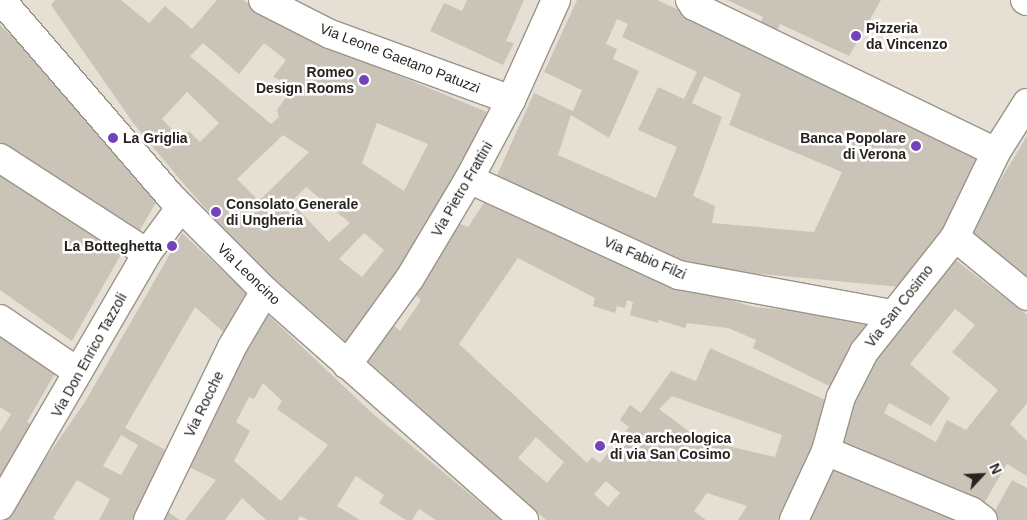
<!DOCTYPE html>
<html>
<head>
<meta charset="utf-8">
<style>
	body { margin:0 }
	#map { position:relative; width:1027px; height:520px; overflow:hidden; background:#e6dfd3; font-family:Arial,sans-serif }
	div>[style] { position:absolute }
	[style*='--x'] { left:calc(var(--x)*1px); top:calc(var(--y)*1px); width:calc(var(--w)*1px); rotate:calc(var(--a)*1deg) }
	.building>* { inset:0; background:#cac4b8 }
	.roads { filter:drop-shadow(1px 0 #9a9489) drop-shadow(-1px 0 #9a9489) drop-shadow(0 1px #9a9489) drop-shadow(0 -1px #9a9489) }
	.minor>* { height:28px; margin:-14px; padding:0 14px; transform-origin:14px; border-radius:14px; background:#fff }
	.dots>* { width:14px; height:14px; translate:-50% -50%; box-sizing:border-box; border:2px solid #fff; border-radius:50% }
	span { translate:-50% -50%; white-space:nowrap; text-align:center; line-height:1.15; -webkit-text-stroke:5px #fff; paint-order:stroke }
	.poi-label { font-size:14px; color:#272420; font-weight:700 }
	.left { translate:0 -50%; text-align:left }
	.right { translate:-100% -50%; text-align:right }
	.street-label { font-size:14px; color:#272420 }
	.north { position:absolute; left:957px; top:450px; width:50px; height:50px; -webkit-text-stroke:4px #fff; paint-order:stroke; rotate:65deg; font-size:14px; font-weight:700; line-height:20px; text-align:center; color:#272420 }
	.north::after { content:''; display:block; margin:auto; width:18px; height:22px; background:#272420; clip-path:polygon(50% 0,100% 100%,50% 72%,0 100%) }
</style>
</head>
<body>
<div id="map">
	<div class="building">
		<i style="clip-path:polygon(evenodd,55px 0,121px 0,149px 23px,165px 6px,192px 29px,217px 0,243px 0,300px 35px,487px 112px,467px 160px,411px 261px,351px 346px,243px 251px,183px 183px,134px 124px,83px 51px,51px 5px,55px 0,203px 43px,239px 74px,264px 43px,286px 60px,273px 77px,294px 86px,277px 110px,279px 117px,271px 124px,190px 56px,203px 43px,55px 0,187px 92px,219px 123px,200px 142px,189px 131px,181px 139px,162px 119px,187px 92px,55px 0,377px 123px,428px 144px,404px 191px,362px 163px,377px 123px,55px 0,283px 135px,309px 152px,259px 201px,237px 179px,283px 135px,55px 0,306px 187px,350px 223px,329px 242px,291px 202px,306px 187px,55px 0,364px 233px,384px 250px,362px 277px,339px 259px,364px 233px)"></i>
		<i style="clip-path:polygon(467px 0,524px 0,506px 41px,514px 43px,503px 65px,430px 31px,444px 3px,462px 11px)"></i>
		<i style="clip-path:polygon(evenodd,577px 0,657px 0,991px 152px,941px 236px,900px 287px,687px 267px,494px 182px,534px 93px,573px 111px,582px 90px,544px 72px,577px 0,617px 19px,628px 24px,622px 37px,697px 72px,684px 99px,658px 87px,638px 130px,677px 147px,656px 198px,558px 155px,571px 115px,609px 138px,639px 71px,613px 59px,617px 49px,606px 44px,617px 19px,577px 0,704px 76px,741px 94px,729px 125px,842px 172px,814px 232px,712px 223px,715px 206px,693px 196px,722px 117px,692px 103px,704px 76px)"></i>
		<i style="clip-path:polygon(727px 0,881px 0,849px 56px,780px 24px,775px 36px,759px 28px,763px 17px)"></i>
		<i style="clip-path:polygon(0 25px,88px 109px,160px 195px,135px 239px,0 148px)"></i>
		<i style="clip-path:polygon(1027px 136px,1027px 279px,969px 232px)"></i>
		<i style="clip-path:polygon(0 167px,124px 249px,72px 341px,0 290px)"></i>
		<i style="clip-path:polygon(evenodd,487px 198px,703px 292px,754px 307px,822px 313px,866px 325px,835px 389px,753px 348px,756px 340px,728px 328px,687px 323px,685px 328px,659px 320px,658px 323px,630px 315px,633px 302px,627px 300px,625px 308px,617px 306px,615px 313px,593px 306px,595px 298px,518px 258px,459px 344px,587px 463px,592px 457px,600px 463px,629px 427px,620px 420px,630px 405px,641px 413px,671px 371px,696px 381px,710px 348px,830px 402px,817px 446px,784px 520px,738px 520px,747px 506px,707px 493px,694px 511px,706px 520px,546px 520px,363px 357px,389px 321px,400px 331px,421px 300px,412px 292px,458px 223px,468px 227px,487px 198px,672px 396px,782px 435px,775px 457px,699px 439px,659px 409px,672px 396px,487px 198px,536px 437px,564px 462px,547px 483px,518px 458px,536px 437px,487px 198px,606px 481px,620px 493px,608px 507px,594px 494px,606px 481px)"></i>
		<i style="clip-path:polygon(evenodd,182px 233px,253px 299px,227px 335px,195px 307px,125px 428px,169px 452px,136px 520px,99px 520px,110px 499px,77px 480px,53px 518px,56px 520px,3px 520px,85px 402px,182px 233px,121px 435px,138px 445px,121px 475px,103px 466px,121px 435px)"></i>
		<i style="clip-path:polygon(evenodd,953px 258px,1027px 315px,1027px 403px,1010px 424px,1027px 441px,1027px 476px,1007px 464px,980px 510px,842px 448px,853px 394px,874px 357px,953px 258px,955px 309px,975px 325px,952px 352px,998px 390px,966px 430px,947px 420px,936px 442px,884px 413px,889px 403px,931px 426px,950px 398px,910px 364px,955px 309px)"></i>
		<i style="clip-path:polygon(evenodd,264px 311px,372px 413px,501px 520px,436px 520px,419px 509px,412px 520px,406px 520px,379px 503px,384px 495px,356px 476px,337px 506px,360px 520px,308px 520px,300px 516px,298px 520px,266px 520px,242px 498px,225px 520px,185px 520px,216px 480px,183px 464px,264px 311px,263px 383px,282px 401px,277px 409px,328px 445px,281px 501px,234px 461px,250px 431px,236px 422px,249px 397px,254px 399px,263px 383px)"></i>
		<i style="clip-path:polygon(0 328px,59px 366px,27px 422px,37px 429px,0 486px,0 432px,11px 414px,0 407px)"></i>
		<i style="clip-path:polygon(831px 467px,970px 520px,803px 520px)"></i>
		<i style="clip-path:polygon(1012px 480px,1027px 488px,1027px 520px,994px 520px,991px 518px)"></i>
		<i style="clip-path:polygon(162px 508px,180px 520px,157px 520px)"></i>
	</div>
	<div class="roads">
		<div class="minor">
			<i style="--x:1;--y:0;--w:260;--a:49.2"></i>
			<i style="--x:171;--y:197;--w:133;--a:45"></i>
			<i style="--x:265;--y:291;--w:346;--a:41.5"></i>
			<i style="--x:263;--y:0;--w:75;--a:26.9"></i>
			<i style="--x:330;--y:34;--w:193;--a:20"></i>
			<i style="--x:690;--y:0;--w:7;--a:56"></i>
			<i style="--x:694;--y:6;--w:335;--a:25.8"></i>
			<i style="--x:1025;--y:0;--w:2;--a:27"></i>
			<i style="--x:0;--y:158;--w:175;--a:32.9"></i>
			<i style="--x:469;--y:179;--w:231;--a:24.6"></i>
			<i style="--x:679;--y:275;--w:216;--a:10.4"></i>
			<i style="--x:955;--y:237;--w:93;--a:39.3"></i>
			<i style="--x:0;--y:319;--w:94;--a:34.2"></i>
			<i style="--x:347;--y:365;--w:107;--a:-54.1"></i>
			<i style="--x:410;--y:278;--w:115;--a:-59.2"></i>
			<i style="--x:469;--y:179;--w:89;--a:-62"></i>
			<i style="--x:511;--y:100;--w:110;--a:-65.8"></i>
			<i style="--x:826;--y:451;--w:157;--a:22.5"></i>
			<i style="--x:971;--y:511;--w:15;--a:37"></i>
			<i style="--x:0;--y:506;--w:293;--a:-59.8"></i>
			<i style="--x:147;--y:253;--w:57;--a:-53.5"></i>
			<i style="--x:148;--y:520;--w:192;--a:-64.1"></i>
			<i style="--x:232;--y:347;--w:65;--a:-59.5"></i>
			<i style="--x:794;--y:520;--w:76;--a:-65.1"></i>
			<i style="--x:826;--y:451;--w:56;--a:-74.5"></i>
			<i style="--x:841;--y:397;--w:51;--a:-62.9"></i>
			<i style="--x:864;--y:352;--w:147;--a:-51.6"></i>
			<i style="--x:955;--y:237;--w:94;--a:-64.2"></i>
			<i style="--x:996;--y:152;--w:58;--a:-57.7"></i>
		</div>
	</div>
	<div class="dots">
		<i style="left:856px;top:36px;background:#7343bb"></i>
		<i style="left:364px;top:80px;background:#7343bb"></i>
		<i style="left:113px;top:138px;background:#7343bb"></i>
		<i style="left:916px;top:146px;background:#7343bb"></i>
		<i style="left:216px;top:212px;background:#7343bb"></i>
		<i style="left:172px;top:246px;background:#7343bb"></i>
		<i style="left:600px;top:446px;background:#7343bb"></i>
	</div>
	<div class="poi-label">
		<span class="left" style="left:866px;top:36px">Pizzeria<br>da Vincenzo</span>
		<span class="right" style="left:354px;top:80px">Romeo<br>Design Rooms</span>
		<span class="left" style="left:123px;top:138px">La Griglia</span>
		<span class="right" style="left:906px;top:146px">Banca Popolare<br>di Verona</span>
		<span class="left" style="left:226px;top:212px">Consolato Generale<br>di Ungheria</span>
		<span class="right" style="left:162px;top:246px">La Botteghetta</span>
		<span class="left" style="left:610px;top:446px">Area archeologica<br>di via San Cosimo</span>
	</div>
	<div class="street-label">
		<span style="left:400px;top:58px;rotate:21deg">Via Leone Gaetano Patuzzi</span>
		<span style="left:462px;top:189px;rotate:-60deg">Via Pietro Frattini</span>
		<span style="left:645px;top:258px;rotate:23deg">Via Fabio Filzi</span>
		<span style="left:249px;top:274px;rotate:44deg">Via Leoncino</span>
		<span style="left:899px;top:306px;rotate:-52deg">Via San Cosimo</span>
		<span style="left:89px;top:355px;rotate:-61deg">Via Don Enrico Tazzoli</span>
		<span style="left:204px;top:404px;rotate:-64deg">Via Rocche</span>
	</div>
	<div class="north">N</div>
</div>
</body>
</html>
